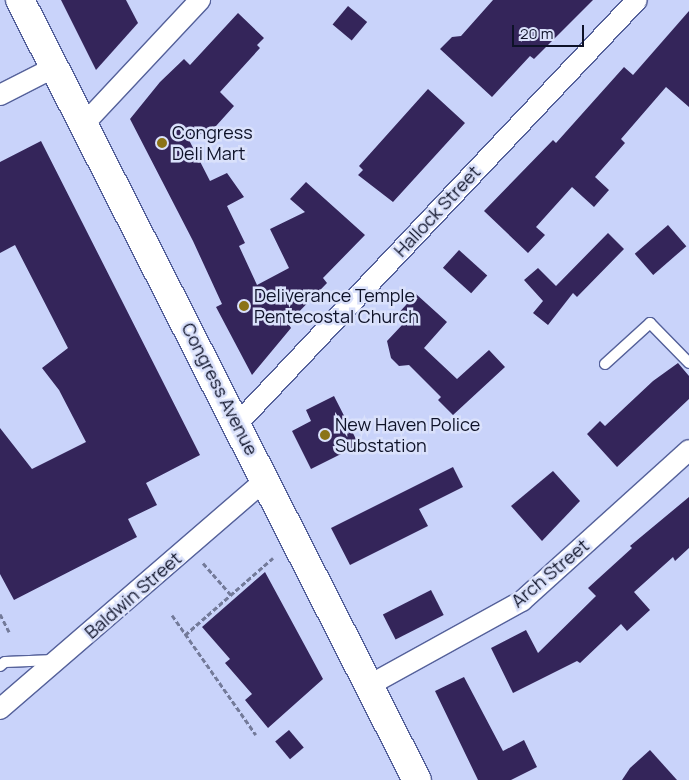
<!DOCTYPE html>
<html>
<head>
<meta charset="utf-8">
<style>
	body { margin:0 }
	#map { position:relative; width:689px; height:780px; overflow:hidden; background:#c9d3fa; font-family:Manrope,sans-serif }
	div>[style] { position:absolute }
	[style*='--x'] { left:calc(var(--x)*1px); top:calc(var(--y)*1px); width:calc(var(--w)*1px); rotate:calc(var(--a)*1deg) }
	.building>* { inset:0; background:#34255a; transform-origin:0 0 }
	.path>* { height:3px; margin-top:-1.5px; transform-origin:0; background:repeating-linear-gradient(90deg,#737a99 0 5px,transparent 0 7.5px) }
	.roads { filter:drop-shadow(1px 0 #55619a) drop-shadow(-1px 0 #55619a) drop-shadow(0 1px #55619a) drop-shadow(0 -1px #55619a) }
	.lane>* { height:10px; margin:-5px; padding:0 5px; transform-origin:5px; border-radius:5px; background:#fff }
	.street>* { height:20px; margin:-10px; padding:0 10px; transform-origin:10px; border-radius:10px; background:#fff }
	.secondary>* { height:28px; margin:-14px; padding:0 14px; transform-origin:14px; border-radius:14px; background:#fff }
	.dots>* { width:14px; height:14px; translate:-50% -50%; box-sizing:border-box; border:2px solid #dae1fb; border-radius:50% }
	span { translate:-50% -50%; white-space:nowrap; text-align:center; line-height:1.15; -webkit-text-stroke:5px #dae1fb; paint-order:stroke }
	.poi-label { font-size:18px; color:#0e1228 }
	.left { translate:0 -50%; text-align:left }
	.street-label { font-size:18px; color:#0e1228 }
	.scale { position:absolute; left:512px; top:25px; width:72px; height:22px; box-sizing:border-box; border:2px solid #0e1228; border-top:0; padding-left:6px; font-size:15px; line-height:18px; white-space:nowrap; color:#0e1228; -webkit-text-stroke:4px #dae1fb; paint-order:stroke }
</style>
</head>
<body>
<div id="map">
	<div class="building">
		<i style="clip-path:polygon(61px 0,126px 0,138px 23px,96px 70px)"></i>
		<i style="clip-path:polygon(493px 0,593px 0,534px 59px,530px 56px,492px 97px,440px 49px,452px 37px,461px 36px)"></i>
		<i style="left:348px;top:6px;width:25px;height:24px;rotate:40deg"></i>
		<i style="clip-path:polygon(689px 11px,689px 107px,666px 87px,621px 139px,625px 143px,595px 177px,609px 190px,594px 207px,572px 187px,536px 227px,545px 235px,528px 253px,484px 211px,553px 140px,556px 143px,624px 67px,633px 75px)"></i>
		<i style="clip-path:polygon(238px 13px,264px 38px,257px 45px,260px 48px,220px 92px,234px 106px,216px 126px,189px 140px,210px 181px,227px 173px,244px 197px,227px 206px,245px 243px,239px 246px,257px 285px,289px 268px,270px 229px,305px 212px,290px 199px,306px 182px,365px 235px,323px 278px,327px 283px,288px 323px,291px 328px,252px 375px,216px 307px,222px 304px,193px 241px,130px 119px,160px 82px,184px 59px,190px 65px)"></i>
		<i style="clip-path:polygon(428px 89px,465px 123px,393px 202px,358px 175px,363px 170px,359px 166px)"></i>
		<i style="clip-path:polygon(41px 141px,200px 455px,146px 483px,157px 505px,128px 519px,137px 537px,14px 600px,0 574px,0 428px,32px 469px,86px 442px,59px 390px,42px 368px,68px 348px,15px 245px,0 253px,0 162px)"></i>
		<i style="left:668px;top:225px;width:28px;height:44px;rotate:49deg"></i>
		<i style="clip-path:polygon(608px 233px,624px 249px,577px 297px,573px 293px,548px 325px,533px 313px,543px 301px,524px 280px,538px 268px,556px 286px)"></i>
		<i style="left:459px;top:250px;width:38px;height:24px;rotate:42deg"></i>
		<i style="clip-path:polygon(416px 294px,447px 322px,424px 348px,457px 379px,489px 350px,505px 367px,453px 415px,438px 400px,441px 397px,409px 365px,399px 366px,391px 358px,387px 341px,403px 324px,395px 317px)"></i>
		<i style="clip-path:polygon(678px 363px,689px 376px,689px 399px,617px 467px,587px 434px,600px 421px,605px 426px,653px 381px)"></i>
		<i style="clip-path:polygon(334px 396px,359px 445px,311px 469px,292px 431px,311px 421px,306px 410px)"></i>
		<i style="clip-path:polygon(453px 467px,463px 487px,419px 509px,428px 526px,350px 565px,331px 528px)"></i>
		<i style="clip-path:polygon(553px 471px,580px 501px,542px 541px,511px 506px)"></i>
		<i style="clip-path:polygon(689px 497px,689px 548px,675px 561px,673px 557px,634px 592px,650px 610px,627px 631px,621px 624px,580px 663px,577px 661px,513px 693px,491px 648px,526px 630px,538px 653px,596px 596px,588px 588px,632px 548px,630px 546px)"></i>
		<i style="clip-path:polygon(265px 572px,323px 679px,268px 728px,245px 700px,252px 694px,225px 663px,230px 659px,202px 627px)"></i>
		<i style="left:431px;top:590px;width:28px;height:54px;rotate:63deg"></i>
		<i style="clip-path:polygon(464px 677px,503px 751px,524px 740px,537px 767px,511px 780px,478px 780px,435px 691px)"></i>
		<i style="left:289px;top:730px;width:23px;height:18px;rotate:50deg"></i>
		<i style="clip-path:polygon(650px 750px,677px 780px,622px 780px,630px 768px)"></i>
	</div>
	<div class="path">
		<i style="--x:203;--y:563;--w:43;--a:48.8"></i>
		<i style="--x:0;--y:614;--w:20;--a:63"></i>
		<i style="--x:172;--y:615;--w:146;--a:55"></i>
		<i style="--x:185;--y:635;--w:117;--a:-41.2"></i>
	</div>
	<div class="roads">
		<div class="lane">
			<i style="--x:605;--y:364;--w:61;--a:-42.3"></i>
			<i style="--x:650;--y:323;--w:56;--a:45.7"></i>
			<i style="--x:0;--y:666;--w:6;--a:-39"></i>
			<i style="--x:5;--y:662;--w:49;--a:-2.3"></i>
		</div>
		<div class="street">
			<i style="--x:0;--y:95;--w:62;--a:-27"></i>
			<i style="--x:84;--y:124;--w:170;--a:-46.9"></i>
			<i style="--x:238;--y:423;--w:581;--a:-46.67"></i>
			<i style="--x:368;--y:686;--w:176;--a:-28.9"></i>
			<i style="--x:522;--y:601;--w:225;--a:-42.1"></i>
			<i style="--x:0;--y:709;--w:350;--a:-40.8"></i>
		</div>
		<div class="secondary">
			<i style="--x:20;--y:0;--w:875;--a:63.03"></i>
		</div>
	</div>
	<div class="dots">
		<i style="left:162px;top:143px;background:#8b7316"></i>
		<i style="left:244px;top:306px;background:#8b7316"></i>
		<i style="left:325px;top:435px;background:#8b7316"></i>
	</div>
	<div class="poi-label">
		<span class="left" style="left:172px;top:143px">Congress<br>Deli Mart</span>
		<span class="left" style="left:254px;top:306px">Deliverance Temple<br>Pentecostal Church</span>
		<span class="left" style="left:335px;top:435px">New Haven Police<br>Substation</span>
	</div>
	<div class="street-label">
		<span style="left:437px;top:211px;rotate:-47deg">Hallock Street</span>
		<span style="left:220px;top:389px;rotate:63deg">Congress Avenue</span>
		<span style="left:550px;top:573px;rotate:-40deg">Arch Street</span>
		<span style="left:133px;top:595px;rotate:-41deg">Baldwin Street</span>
	</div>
	<div class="scale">20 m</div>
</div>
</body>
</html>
